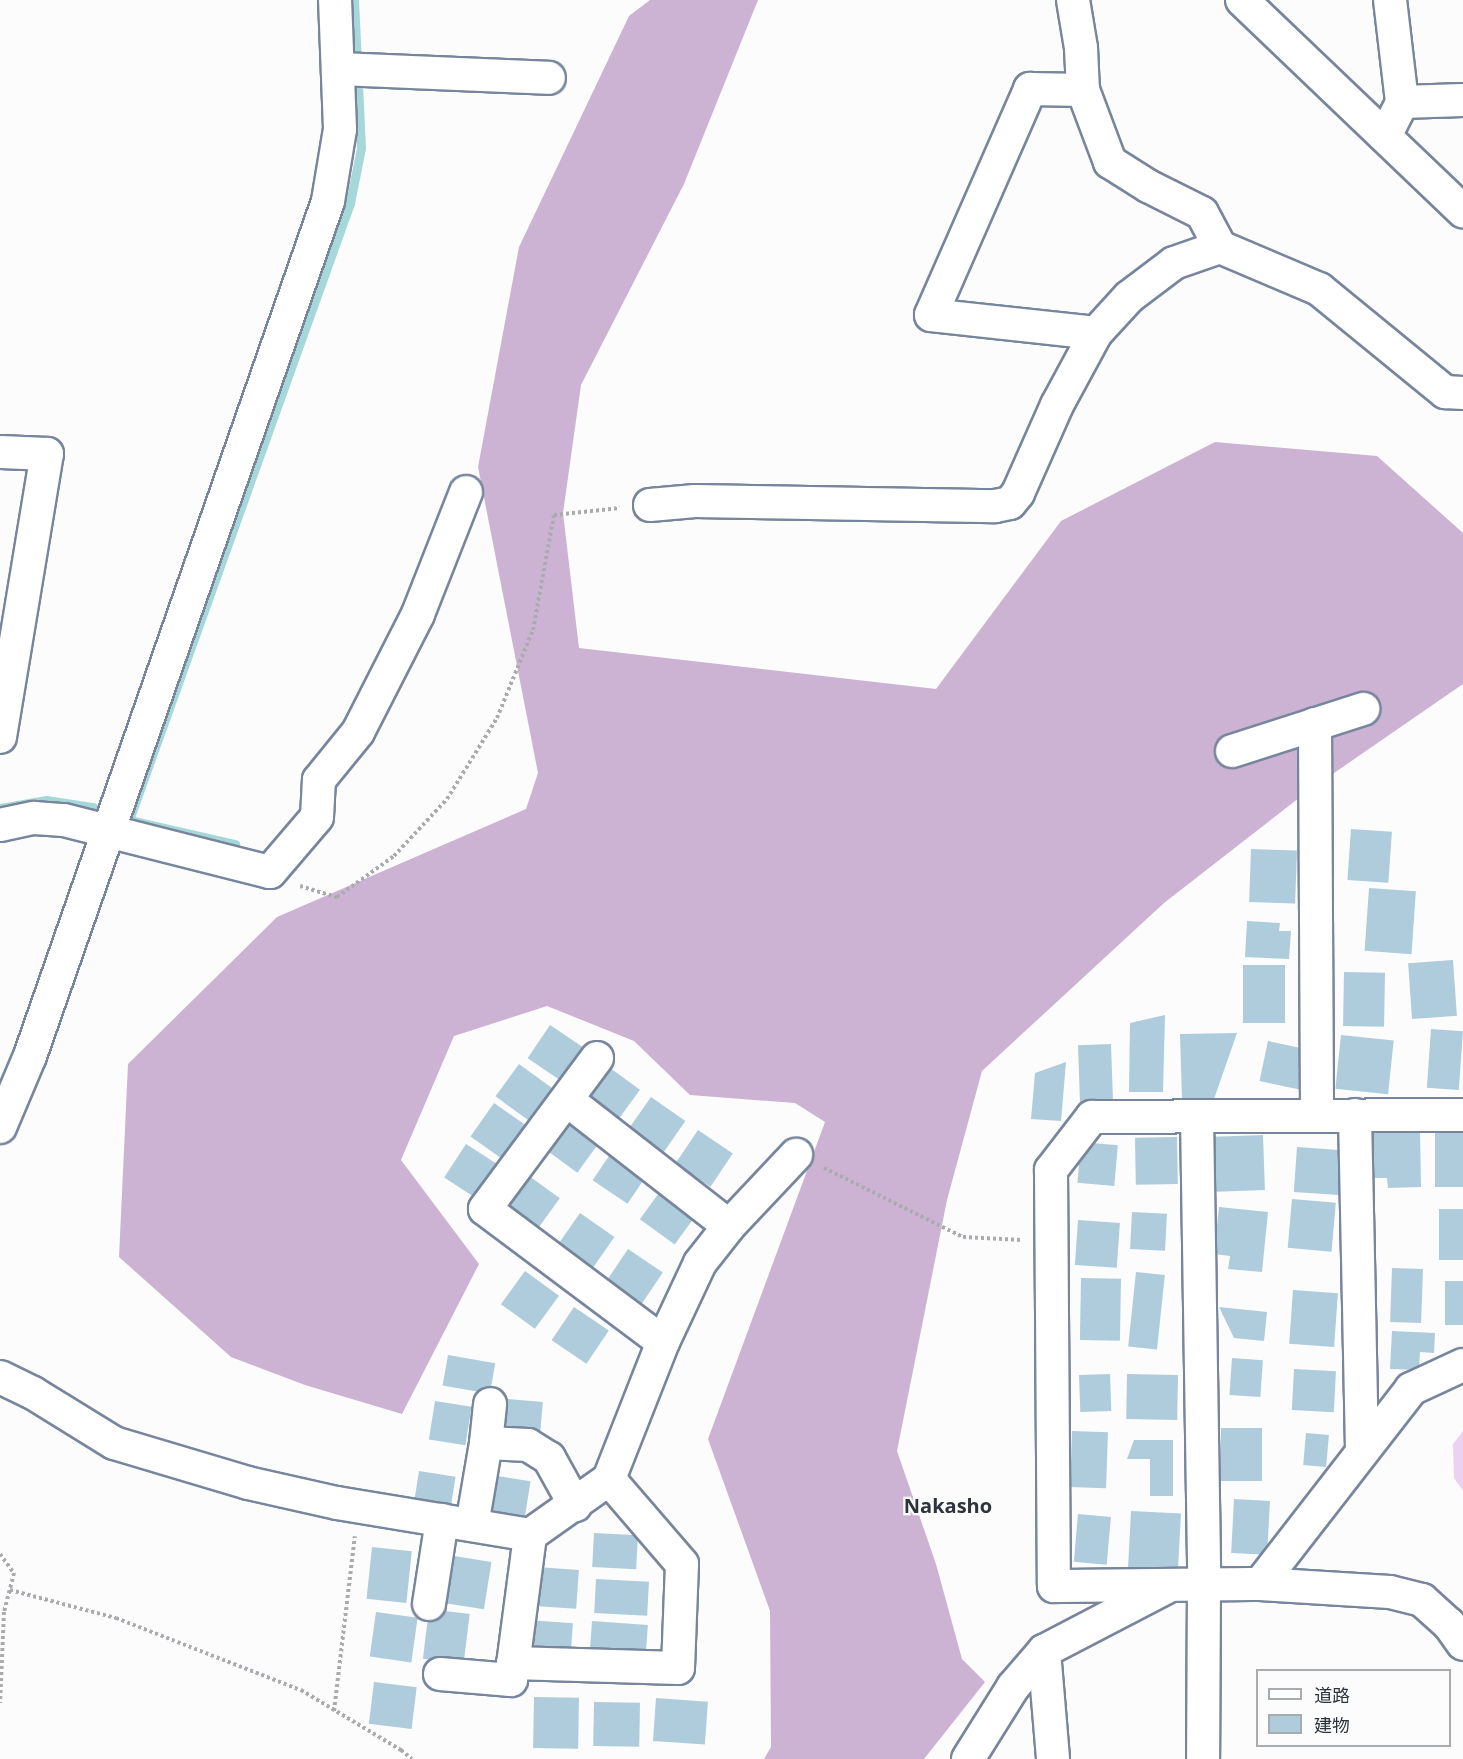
<!DOCTYPE html>
<html>
<head>
<meta charset="utf-8">
<style>
	body { margin:0 }
	#map { position:relative; width:1463px; height:1759px; overflow:hidden; background:#fcfcfc; font-family:"Open Sans","Noto Sans JP",sans-serif }
	div>[style] { position:absolute }
	[style*='--x'] { left:calc(var(--x)*1px); top:calc(var(--y)*1px); width:calc(var(--w)*1px); rotate:calc(var(--a)*1deg) }
	.green>* { inset:0; background:#ebd1f2 }
	.forest>* { inset:0; background:#ccb3d3 }
	.stream>* { height:9px; margin:-4.5px; padding:0 4.5px; transform-origin:4.5px; border-radius:4.5px; background:#a6d8da }
	.building>* { inset:0; background:#aeccdb; transform-origin:0 0 }
	.path>* { height:4px; margin-top:-2px; transform-origin:0; background:repeating-linear-gradient(90deg,#a9abaf 0 3px,transparent 0 6px) }
	.roads { filter:drop-shadow(2px 0 #78869d) drop-shadow(-2px 0 #78869d) drop-shadow(0 2px #78869d) drop-shadow(0 -2px #78869d) }
	.minor>* { height:32px; margin:-16px; padding:0 16px; transform-origin:16px; border-radius:16px; background:#fff }
	span { translate:-50% -50%; white-space:nowrap; text-align:center; line-height:1.15; -webkit-text-stroke:4.5px #fcfcfc; paint-order:stroke }
	.quarter-label { font-size:20px; color:#2c333c; font-weight:700 }
	.legend { position:absolute; left:1256px; top:1669px; width:195px; height:78px; box-sizing:border-box; background:#fcfcfc; border:2px solid #a9acaf; margin:0; padding:8px 10px; list-style:none; font-size:18px; color:#2c333c }
	.legend li { display:flex; align-items:center; gap:12px; height:30px }
	.legend b { width:30px; border:2px solid #a9acaf }
</style>
</head>
<body>
<div id="map">
	<div class="green">
		<i style="clip-path:polygon(1463px 1431px,1463px 1491px,1454px 1478px,1453px 1444px)"></i>
	</div>
	<div class="forest">
		<i style="clip-path:polygon(650px 0,758px 0,684px 184px,581px 385px,563px 513px,579px 648px,936px 689px,1061px 521px,1215px 442px,1377px 456px,1463px 533px,1463px 684px,1308px 791px,1164px 903px,982px 1071px,947px 1200px,897px 1451px,936px 1564px,962px 1659px,985px 1682px,924px 1759px,764px 1759px,771px 1747px,770px 1611px,708px 1439px,825px 1122px,795px 1103px,690px 1095px,634px 1041px,547px 1006px,454px 1036px,401px 1160px,479px 1264px,402px 1414px,305px 1385px,231px 1357px,119px 1257px,128px 1064px,277px 917px,526px 809px,538px 773px,478px 467px,519px 247px,629px 16px)"></i>
	</div>
	<div class="stream">
		<i style="--x:0;--y:808;--w:47;--a:-9.9"></i>
		<i style="--x:46;--y:800;--w:48;--a:8.5"></i>
		<i style="--x:126;--y:819;--w:3;--a:18"></i>
		<i style="--x:129;--y:820;--w:655;--a:-70.29"></i>
		<i style="--x:350;--y:203;--w:56;--a:-78.7"></i>
		<i style="--x:361;--y:148;--w:148;--a:-92.7"></i>
		<i style="--x:129;--y:820;--w:109;--a:12.8"></i>
	</div>
	<div class="building">
		<i style="left:1351px;top:829px;width:41px;height:51px;rotate:4deg"></i>
		<i style="left:1251px;top:849px;width:46px;height:53px;rotate:2deg"></i>
		<i style="left:1369px;top:888px;width:47px;height:63px;rotate:4deg"></i>
		<i style="clip-path:polygon(1247px 921px,1280px 923px,1279px 931px,1291px 931px,1289px 959px,1245px 957px)"></i>
		<i style="left:1453px;top:960px;width:56px;height:45px;rotate:86deg"></i>
		<i style="left:1243px;top:965px;width:42px;height:58px"></i>
		<i style="left:1344px;top:972px;width:41px;height:54px;rotate:1deg"></i>
		<i style="clip-path:polygon(1165px 1015px,1163px 1092px,1129px 1092px,1130px 1023px)"></i>
		<i style="left:550px;top:1025px;width:42px;height:40px;rotate:34deg"></i>
		<i style="left:1431px;top:1029px;width:32px;height:59px;rotate:4deg"></i>
		<i style="clip-path:polygon(1237px 1033px,1214px 1099px,1182px 1099px,1180px 1034px)"></i>
		<i style="left:1341px;top:1035px;width:53px;height:54px;rotate:6deg"></i>
		<i style="left:1268px;top:1041px;width:43px;height:41px;rotate:12deg"></i>
		<i style="left:1111px;top:1044px;width:59px;height:33px;rotate:88deg"></i>
		<i style="clip-path:polygon(1066px 1062px,1061px 1121px,1031px 1119px,1035px 1073px)"></i>
		<i style="left:519px;top:1064px;width:42px;height:40px;rotate:36deg"></i>
		<i style="left:606px;top:1065px;width:42px;height:40px;rotate:36deg"></i>
		<i style="left:651px;top:1097px;width:42px;height:41px;rotate:35deg"></i>
		<i style="left:494px;top:1103px;width:42px;height:41px;rotate:35deg"></i>
		<i style="left:566px;top:1115px;width:43px;height:40px;rotate:36deg"></i>
		<i style="clip-path:polygon(1420px 1129px,1421px 1187px,1388px 1188px,1387px 1178px,1372px 1178px,1371px 1130px)"></i>
		<i style="left:1463px;top:1129px;width:58px;height:28px;rotate:90deg"></i>
		<i style="left:698px;top:1130px;width:42px;height:40px;rotate:34deg"></i>
		<i style="left:1263px;top:1135px;width:55px;height:49px;rotate:88deg"></i>
		<i style="left:1177px;top:1137px;width:47px;height:42px;rotate:89deg"></i>
		<i style="left:1081px;top:1142px;width:37px;height:41px;rotate:5deg"></i>
		<i style="left:466px;top:1144px;width:42px;height:40px;rotate:33deg"></i>
		<i style="left:615px;top:1147px;width:42px;height:40px;rotate:34deg"></i>
		<i style="left:1297px;top:1147px;width:45px;height:45px;rotate:4deg"></i>
		<i style="left:525px;top:1173px;width:43px;height:40px;rotate:36deg"></i>
		<i style="left:664px;top:1186px;width:43px;height:41px;rotate:36deg"></i>
		<i style="left:1292px;top:1199px;width:44px;height:49px;rotate:5deg"></i>
		<i style="clip-path:polygon(1219px 1207px,1268px 1212px,1262px 1272px,1228px 1269px,1230px 1256px,1214px 1254px)"></i>
		<i style="left:1439px;top:1209px;width:24px;height:51px"></i>
		<i style="left:1132px;top:1212px;width:35px;height:37px;rotate:3deg"></i>
		<i style="left:580px;top:1213px;width:42px;height:42px;rotate:35deg"></i>
		<i style="left:1078px;top:1220px;width:42px;height:45px;rotate:4deg"></i>
		<i style="left:628px;top:1249px;width:42px;height:40px;rotate:34deg"></i>
		<i style="left:1392px;top:1268px;width:31px;height:54px;rotate:2deg"></i>
		<i style="left:525px;top:1271px;width:42px;height:41px;rotate:36deg"></i>
		<i style="left:1136px;top:1272px;width:29px;height:75px;rotate:6deg"></i>
		<i style="left:1081px;top:1278px;width:40px;height:62px;rotate:1deg"></i>
		<i style="left:1445px;top:1281px;width:18px;height:44px"></i>
		<i style="left:1293px;top:1290px;width:45px;height:54px;rotate:4deg"></i>
		<i style="left:574px;top:1307px;width:42px;height:40px;rotate:34deg"></i>
		<i style="clip-path:polygon(1219px 1307px,1267px 1312px,1264px 1341px,1234px 1338px)"></i>
		<i style="clip-path:polygon(1392px 1331px,1435px 1333px,1434px 1353px,1420px 1352px,1419px 1370px,1390px 1369px)"></i>
		<i style="left:448px;top:1355px;width:48px;height:31px;rotate:10deg"></i>
		<i style="left:1232px;top:1358px;width:31px;height:37px;rotate:4deg"></i>
		<i style="left:1294px;top:1369px;width:42px;height:41px;rotate:3deg"></i>
		<i style="left:1110px;top:1374px;width:37px;height:31px;rotate:88deg"></i>
		<i style="left:1127px;top:1374px;width:51px;height:45px;rotate:1deg"></i>
		<i style="left:508px;top:1399px;width:35px;height:40px;rotate:5deg"></i>
		<i style="left:435px;top:1401px;width:37px;height:39px;rotate:9deg"></i>
		<i style="left:1221px;top:1428px;width:41px;height:53px"></i>
		<i style="left:1072px;top:1431px;width:36px;height:56px;rotate:2deg"></i>
		<i style="left:1306px;top:1433px;width:23px;height:32px;rotate:5deg"></i>
		<i style="clip-path:polygon(1134px 1440px,1173px 1440px,1173px 1496px,1150px 1496px,1150px 1459px,1127px 1459px)"></i>
		<i style="left:419px;top:1471px;width:37px;height:37px;rotate:9deg"></i>
		<i style="left:491px;top:1475px;width:40px;height:47px;rotate:9deg"></i>
		<i style="left:1234px;top:1499px;width:36px;height:54px;rotate:3deg"></i>
		<i style="left:1131px;top:1511px;width:50px;height:56px;rotate:3deg"></i>
		<i style="left:1078px;top:1514px;width:33px;height:48px;rotate:5deg"></i>
		<i style="left:594px;top:1533px;width:44px;height:34px;rotate:3deg"></i>
		<i style="left:372px;top:1547px;width:40px;height:52px;rotate:6deg"></i>
		<i style="left:448px;top:1555px;width:44px;height:48px;rotate:9deg"></i>
		<i style="left:537px;top:1567px;width:42px;height:39px;rotate:4deg"></i>
		<i style="left:596px;top:1579px;width:53px;height:34px;rotate:3deg"></i>
		<i style="left:429px;top:1609px;width:41px;height:50px;rotate:7deg"></i>
		<i style="left:376px;top:1612px;width:42px;height:45px;rotate:8deg"></i>
		<i style="left:528px;top:1620px;width:45px;height:36px;rotate:4deg"></i>
		<i style="left:592px;top:1621px;width:56px;height:37px;rotate:4deg"></i>
		<i style="left:374px;top:1682px;width:43px;height:42px;rotate:7deg"></i>
		<i style="left:534px;top:1697px;width:45px;height:51px;rotate:1deg"></i>
		<i style="left:656px;top:1698px;width:52px;height:43px;rotate:4deg"></i>
		<i style="left:594px;top:1702px;width:46px;height:44px;rotate:1deg"></i>
	</div>
	<div class="path">
		<i style="--x:300;--y:886;--w:39;--a:17"></i>
		<i style="--x:337;--y:897;--w:70;--a:-35.7"></i>
		<i style="--x:394;--y:856;--w:78;--a:-47.1"></i>
		<i style="--x:447;--y:799;--w:95;--a:-58.3"></i>
		<i style="--x:497;--y:718;--w:95;--a:-67.8"></i>
		<i style="--x:533;--y:630;--w:117;--a:-79.7"></i>
		<i style="--x:554;--y:515;--w:66;--a:-6.1"></i>
		<i style="--x:824;--y:1168;--w:155;--a:26.4"></i>
		<i style="--x:963;--y:1237;--w:59;--a:2.9"></i>
		<i style="--x:0;--y:1554;--w:24;--a:54"></i>
		<i style="--x:14;--y:1573;--w:40;--a:104.4"></i>
		<i style="--x:4;--y:1612;--w:91;--a:92.5"></i>
		<i style="--x:10;--y:1590;--w:110;--a:14.8"></i>
		<i style="--x:116;--y:1618;--w:199;--a:21.3"></i>
		<i style="--x:301;--y:1690;--w:117;--a:31"></i>
		<i style="--x:401;--y:1750;--w:14;--a:39"></i>
		<i style="--x:334;--y:1711;--w:176;--a:-83.2"></i>
	</div>
	<div class="roads">
		<div class="minor">
			<i style="--x:1073;--y:0;--w:49;--a:80.5"></i>
			<i style="--x:1081;--y:48;--w:42;--a:87.3"></i>
			<i style="--x:1083;--y:90;--w:77;--a:69.4"></i>
			<i style="--x:1110;--y:162;--w:45;--a:32.3"></i>
			<i style="--x:1148;--y:186;--w:60;--a:26.6"></i>
			<i style="--x:1202;--y:213;--w:38;--a:62"></i>
			<i style="--x:1220;--y:247;--w:108;--a:23"></i>
			<i style="--x:1319;--y:289;--w:163;--a:39.3"></i>
			<i style="--x:1445;--y:392;--w:18;--a:3"></i>
			<i style="--x:1242;--y:0;--w:306;--a:43.7"></i>
			<i style="--x:338;--y:69;--w:211;--a:2.4"></i>
			<i style="--x:1402;--y:102;--w:61;--a:-1.9"></i>
			<i style="--x:1385;--y:136;--w:38;--a:-63"></i>
			<i style="--x:1402;--y:102;--w:103;--a:-96.7"></i>
			<i style="--x:1096;--y:333;--w:49;--a:-47.5"></i>
			<i style="--x:1129;--y:297;--w:56;--a:-37.1"></i>
			<i style="--x:1174;--y:263;--w:49;--a:-19.2"></i>
			<i style="--x:650;--y:505;--w:45;--a:-5.1"></i>
			<i style="--x:695;--y:501;--w:300;--a:1"></i>
			<i style="--x:995;--y:506;--w:15;--a:-11"></i>
			<i style="--x:1010;--y:503;--w:13;--a:-51"></i>
			<i style="--x:1018;--y:493;--w:96;--a:-66.1"></i>
			<i style="--x:1057;--y:405;--w:82;--a:-61.6"></i>
			<i style="--x:1096;--y:333;--w:166;--a:-173.8"></i>
			<i style="--x:931;--y:315;--w:247;--a:-66.3"></i>
			<i style="--x:1030;--y:89;--w:53;--a:1.1"></i>
			<i style="--x:1315;--y:724;--w:391;--a:89.7"></i>
			<i style="--x:0;--y:737;--w:287;--a:-80.6"></i>
			<i style="--x:47;--y:454;--w:46;--a:-177.5"></i>
			<i style="--x:1232;--y:751;--w:138;--a:-17.8"></i>
			<i style="--x:0;--y:825;--w:35;--a:-12"></i>
			<i style="--x:34;--y:818;--w:30;--a:4"></i>
			<i style="--x:64;--y:820;--w:212;--a:14.2"></i>
			<i style="--x:270;--y:872;--w:72;--a:-49.5"></i>
			<i style="--x:317;--y:817;--w:37;--a:-87"></i>
			<i style="--x:319;--y:780;--w:62;--a:-50.9"></i>
			<i style="--x:358;--y:732;--w:132;--a:-63"></i>
			<i style="--x:418;--y:614;--w:131;--a:-68.5"></i>
			<i style="--x:597;--y:1058;--w:188;--a:126.6"></i>
			<i style="--x:485;--y:1209;--w:222;--a:36.8"></i>
			<i style="--x:567;--y:1100;--w:205;--a:37.9"></i>
			<i style="--x:1355;--y:1115;--w:336;--a:88.8"></i>
			<i style="--x:1463;--y:1115;--w:371;--a:179.7"></i>
			<i style="--x:1092;--y:1117;--w:67;--a:127.7"></i>
			<i style="--x:1051;--y:1170;--w:416;--a:89.6"></i>
			<i style="--x:1054;--y:1586;--w:206;--a:-0.6"></i>
			<i style="--x:1260;--y:1584;--w:247;--a:-52.2"></i>
			<i style="--x:1411;--y:1389;--w:57;--a:-24.8"></i>
			<i style="--x:1197;--y:1116;--w:469;--a:89.1"></i>
			<i style="--x:1204;--y:1585;--w:174;--a:90.3"></i>
			<i style="--x:0;--y:1127;--w:77;--a:-67.1"></i>
			<i style="--x:30;--y:1056;--w:905;--a:-70.78"></i>
			<i style="--x:328;--y:201;--w:73;--a:-80.5"></i>
			<i style="--x:340;--y:129;--w:129;--a:-92.2"></i>
			<i style="--x:0;--y:1377;--w:37;--a:26"></i>
			<i style="--x:33;--y:1393;--w:95;--a:31.7"></i>
			<i style="--x:114;--y:1443;--w:140;--a:16.6"></i>
			<i style="--x:248;--y:1483;--w:91;--a:12.7"></i>
			<i style="--x:337;--y:1503;--w:196;--a:9.4"></i>
			<i style="--x:530;--y:1535;--w:97;--a:-35.3"></i>
			<i style="--x:609;--y:1479;--w:147;--a:-68.5"></i>
			<i style="--x:663;--y:1342;--w:87;--a:-64.9"></i>
			<i style="--x:700;--y:1263;--w:47;--a:-51.9"></i>
			<i style="--x:729;--y:1226;--w:98;--a:-46.7"></i>
			<i style="--x:486;--y:1443;--w:39;--a:-84"></i>
			<i style="--x:472;--y:1525;--w:83;--a:-80.3"></i>
			<i style="--x:486;--y:1443;--w:42;--a:2.7"></i>
			<i style="--x:528;--y:1445;--w:25;--a:32"></i>
			<i style="--x:549;--y:1458;--w:54;--a:61"></i>
			<i style="--x:1260;--y:1584;--w:130;--a:3.5"></i>
			<i style="--x:1390;--y:1592;--w:33;--a:14"></i>
			<i style="--x:1422;--y:1600;--w:36;--a:42"></i>
			<i style="--x:1449;--y:1624;--w:24;--a:55"></i>
			<i style="--x:429;--y:1604;--w:85;--a:-81.2"></i>
			<i style="--x:1044;--y:1651;--w:108;--a:85.2"></i>
			<i style="--x:513;--y:1663;--w:165;--a:1.7"></i>
			<i style="--x:678;--y:1668;--w:104;--a:-87.8"></i>
			<i style="--x:682;--y:1564;--w:112;--a:-130.7"></i>
			<i style="--x:440;--y:1674;--w:71;--a:4.8"></i>
			<i style="--x:511;--y:1680;--w:146;--a:-82.5"></i>
			<i style="--x:968;--y:1759;--w:85;--a:-58"></i>
			<i style="--x:1013;--y:1687;--w:48;--a:-49.3"></i>
			<i style="--x:1044;--y:1651;--w:136;--a:-27.5"></i>
		</div>
	</div>
	<div class="quarter-label">
		<span style="left:948px;top:1505px">Nakasho</span>
	</div>
	<ul class="legend">
	<li><b style="height:8px;background:#fff"></b>道路</li>
	<li><b style="height:16px;background:#aeccdb"></b>建物</li>
	</ul>
</div>
</body>
</html>
